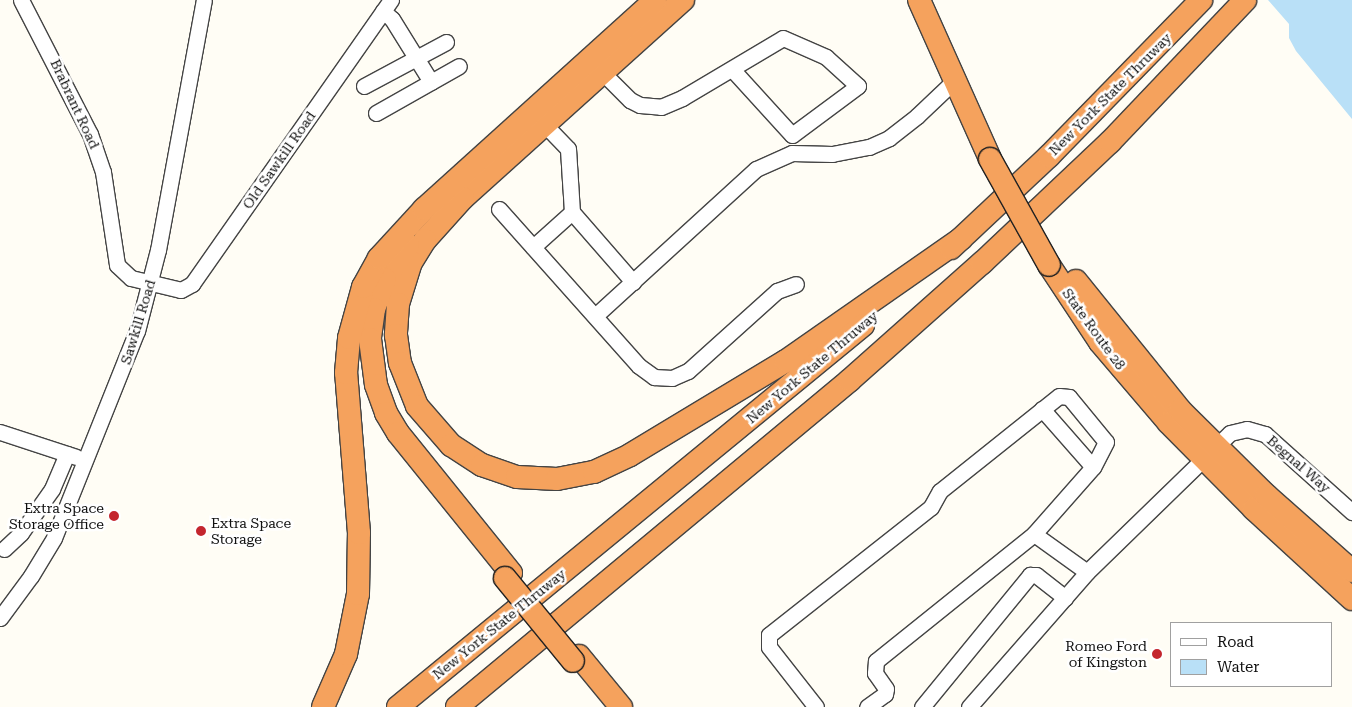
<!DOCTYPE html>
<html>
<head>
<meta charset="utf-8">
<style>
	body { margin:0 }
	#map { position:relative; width:1352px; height:707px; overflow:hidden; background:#fffdf5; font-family:"Roboto Serif",serif }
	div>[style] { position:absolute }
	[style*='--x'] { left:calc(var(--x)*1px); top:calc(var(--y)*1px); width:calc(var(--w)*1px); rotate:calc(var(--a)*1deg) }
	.water>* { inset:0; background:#b9e0f7 }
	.roads { filter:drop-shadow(1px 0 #444) drop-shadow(-1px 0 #444) drop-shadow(0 1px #444) drop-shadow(0 -1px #444) }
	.minor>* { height:15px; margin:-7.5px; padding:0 7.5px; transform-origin:7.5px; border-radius:7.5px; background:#fff }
	.highway>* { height:22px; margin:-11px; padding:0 11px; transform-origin:11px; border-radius:11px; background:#f5a25d }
	.bridges { filter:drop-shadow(1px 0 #222) drop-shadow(-1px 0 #222) drop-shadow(0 1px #222) drop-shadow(0 -1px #222) }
	.highway-bridge>* { height:22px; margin:-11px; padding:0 11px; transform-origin:11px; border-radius:11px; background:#f5a25d }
	.dots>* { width:14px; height:14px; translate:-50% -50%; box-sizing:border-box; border:2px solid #fff; border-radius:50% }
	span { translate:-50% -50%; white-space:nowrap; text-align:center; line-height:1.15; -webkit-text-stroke:5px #fff; paint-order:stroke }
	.street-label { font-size:14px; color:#111 }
	.poi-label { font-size:14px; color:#111 }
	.right { translate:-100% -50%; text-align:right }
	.left { translate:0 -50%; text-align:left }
	.legend { position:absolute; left:1170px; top:622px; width:162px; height:65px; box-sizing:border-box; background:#fff; border:1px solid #a0a0a0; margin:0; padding:6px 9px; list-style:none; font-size:15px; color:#111 }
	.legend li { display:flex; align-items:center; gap:10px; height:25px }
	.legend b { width:25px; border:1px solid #a0a0a0 }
</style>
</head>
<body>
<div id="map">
	<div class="water">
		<i style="clip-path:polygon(1268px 0,1352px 0,1352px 119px,1296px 51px,1289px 38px,1289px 24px)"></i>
	</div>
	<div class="roads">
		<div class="minor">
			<i style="--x:21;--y:0;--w:151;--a:62.8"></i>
			<i style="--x:90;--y:134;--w:40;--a:71.1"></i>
			<i style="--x:103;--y:172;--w:94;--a:81.4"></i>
			<i style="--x:117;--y:265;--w:19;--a:43"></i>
			<i style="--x:131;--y:278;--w:51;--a:13.5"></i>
			<i style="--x:181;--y:290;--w:13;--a:-29"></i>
			<i style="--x:192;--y:284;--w:347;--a:-55"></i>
			<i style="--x:383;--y:11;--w:12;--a:42"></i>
			<i style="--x:392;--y:19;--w:74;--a:58.2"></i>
			<i style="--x:604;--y:74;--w:37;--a:45"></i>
			<i style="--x:630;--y:100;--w:11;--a:27"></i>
			<i style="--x:640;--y:105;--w:21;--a:5"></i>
			<i style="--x:661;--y:107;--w:23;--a:-23"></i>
			<i style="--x:682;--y:98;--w:117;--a:-30.7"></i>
			<i style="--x:783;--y:38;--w:47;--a:23.8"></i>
			<i style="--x:826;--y:57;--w:43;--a:42.2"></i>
			<i style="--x:858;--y:86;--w:82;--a:143.4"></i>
			<i style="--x:792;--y:135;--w:89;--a:-132.3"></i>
			<i style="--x:364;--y:86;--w:93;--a:-28.2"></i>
			<i style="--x:376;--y:113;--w:95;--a:-29.5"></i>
			<i style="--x:545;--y:125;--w:33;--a:46"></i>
			<i style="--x:568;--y:149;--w:63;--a:86.4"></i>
			<i style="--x:572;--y:212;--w:93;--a:48.9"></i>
			<i style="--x:499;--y:209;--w:210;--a:48.3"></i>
			<i style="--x:639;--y:366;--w:19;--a:36"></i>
			<i style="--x:654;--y:377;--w:18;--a:3"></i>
			<i style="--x:672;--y:378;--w:17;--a:-24"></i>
			<i style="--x:688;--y:371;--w:120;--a:-42"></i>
			<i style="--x:777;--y:291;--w:20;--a:-20"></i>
			<i style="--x:533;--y:247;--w:52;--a:-41.9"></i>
			<i style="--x:595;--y:316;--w:218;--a:-42.4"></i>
			<i style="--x:756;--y:169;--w:39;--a:-24"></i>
			<i style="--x:792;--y:153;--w:40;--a:1.4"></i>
			<i style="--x:832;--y:154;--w:38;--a:-11"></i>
			<i style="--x:869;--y:147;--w:22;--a:-24"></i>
			<i style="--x:889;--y:138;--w:36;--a:-38"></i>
			<i style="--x:917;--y:116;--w:52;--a:-43.5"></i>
			<i style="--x:1042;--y:409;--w:77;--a:48.7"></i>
			<i style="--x:0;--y:432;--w:80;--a:18.2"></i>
			<i style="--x:1034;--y:534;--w:65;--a:35.6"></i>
			<i style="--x:4;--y:549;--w:23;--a:-43"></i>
			<i style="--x:21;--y:533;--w:54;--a:-54.8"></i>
			<i style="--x:52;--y:489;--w:38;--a:-67"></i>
			<i style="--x:0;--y:618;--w:52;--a:-53.6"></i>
			<i style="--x:31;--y:576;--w:44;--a:-58.8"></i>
			<i style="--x:54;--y:538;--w:223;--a:-68.2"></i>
			<i style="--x:137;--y:331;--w:84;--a:-75.5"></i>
			<i style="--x:158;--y:250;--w:254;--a:-79.6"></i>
			<i style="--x:816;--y:707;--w:76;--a:-128.1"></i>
			<i style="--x:769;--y:647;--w:12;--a:-90"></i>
			<i style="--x:769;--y:635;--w:206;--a:-38.3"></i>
			<i style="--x:931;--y:507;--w:18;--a:-61"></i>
			<i style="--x:940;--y:491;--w:152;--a:-38.6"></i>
			<i style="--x:1059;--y:396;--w:10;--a:6"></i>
			<i style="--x:1069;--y:397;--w:58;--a:50.6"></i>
			<i style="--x:1106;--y:442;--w:28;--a:117"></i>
			<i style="--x:1093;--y:467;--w:89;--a:131.4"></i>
			<i style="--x:1034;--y:534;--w:203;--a:141.2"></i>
			<i style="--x:876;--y:661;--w:12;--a:95"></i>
			<i style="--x:875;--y:673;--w:19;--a:55"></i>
			<i style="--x:886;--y:689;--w:5;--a:101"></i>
			<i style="--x:885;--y:694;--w:22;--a:144"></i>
			<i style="--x:922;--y:707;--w:171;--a:-50.7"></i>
			<i style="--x:1030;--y:575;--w:6;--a:0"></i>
			<i style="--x:1036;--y:575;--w:37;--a:38"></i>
			<i style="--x:969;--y:707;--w:179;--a:-48.8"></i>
			<i style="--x:1087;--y:572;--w:199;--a:-44.2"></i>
			<i style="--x:1230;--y:433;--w:17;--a:-13"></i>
			<i style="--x:1247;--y:429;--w:19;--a:16"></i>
			<i style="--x:1265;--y:434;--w:117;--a:41.9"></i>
		</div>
		<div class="highway">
			<i style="--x:683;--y:0;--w:296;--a:138"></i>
			<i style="--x:463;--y:198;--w:57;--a:132.1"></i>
			<i style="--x:425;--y:240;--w:26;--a:122"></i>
			<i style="--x:411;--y:262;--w:44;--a:107.2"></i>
			<i style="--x:398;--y:304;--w:31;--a:94"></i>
			<i style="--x:396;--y:335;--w:28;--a:82"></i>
			<i style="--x:400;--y:363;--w:46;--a:68.4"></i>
			<i style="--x:417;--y:406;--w:52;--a:48.9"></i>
			<i style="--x:451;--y:445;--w:37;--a:33"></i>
			<i style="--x:482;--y:465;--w:37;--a:19"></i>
			<i style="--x:517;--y:477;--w:40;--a:2.9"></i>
			<i style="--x:557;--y:479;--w:38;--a:-11"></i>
			<i style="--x:594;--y:472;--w:40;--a:-25"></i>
			<i style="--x:630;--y:455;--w:182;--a:-31.1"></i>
			<i style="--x:786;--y:361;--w:213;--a:-34.9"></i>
			<i style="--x:919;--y:0;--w:174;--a:65.9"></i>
			<i style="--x:408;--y:245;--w:41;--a:124.1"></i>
			<i style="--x:385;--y:279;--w:32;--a:110"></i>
			<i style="--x:374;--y:309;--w:30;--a:98"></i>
			<i style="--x:370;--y:339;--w:46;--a:82.6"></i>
			<i style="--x:376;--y:385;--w:30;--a:70"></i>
			<i style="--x:386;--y:413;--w:23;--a:59"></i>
			<i style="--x:398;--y:433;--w:180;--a:51.1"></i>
			<i style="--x:951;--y:248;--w:134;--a:-43.2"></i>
			<i style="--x:1049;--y:156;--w:218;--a:-45.7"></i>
			<i style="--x:1049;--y:265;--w:92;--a:56.5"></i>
			<i style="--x:1100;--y:342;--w:106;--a:49.6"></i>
			<i style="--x:1169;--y:423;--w:121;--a:45.3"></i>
			<i style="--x:1254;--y:509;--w:133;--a:42.6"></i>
			<i style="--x:1076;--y:281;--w:166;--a:51.1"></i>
			<i style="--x:1180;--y:410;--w:121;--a:44.7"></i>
			<i style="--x:1266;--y:495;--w:115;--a:41.5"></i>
			<i style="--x:579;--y:656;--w:66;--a:50.5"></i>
			<i style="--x:323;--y:707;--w:58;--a:-66.5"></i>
			<i style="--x:346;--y:654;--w:61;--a:-78.7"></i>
			<i style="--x:358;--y:594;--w:61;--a:-89.1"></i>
			<i style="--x:359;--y:533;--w:161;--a:-94.6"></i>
			<i style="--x:346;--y:373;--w:35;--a:-85"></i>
			<i style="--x:349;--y:338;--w:53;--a:-74.6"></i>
			<i style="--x:363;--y:287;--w:33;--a:-61"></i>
			<i style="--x:379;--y:258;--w:67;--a:-47.4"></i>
			<i style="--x:424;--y:209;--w:312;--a:-42.1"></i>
			<i style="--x:398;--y:707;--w:602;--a:-39.4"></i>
			<i style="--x:457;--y:707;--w:511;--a:-39.76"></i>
			<i style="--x:850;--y:380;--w:176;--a:-41.6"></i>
			<i style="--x:982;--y:263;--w:176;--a:-43.4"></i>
			<i style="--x:1110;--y:142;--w:196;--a:-46.4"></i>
		</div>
	</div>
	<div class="bridges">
		<div class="highway-bridge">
			<i style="--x:990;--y:159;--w:121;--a:60.9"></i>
			<i style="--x:505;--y:578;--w:107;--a:50.7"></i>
		</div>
	</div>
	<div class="dots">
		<i style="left:114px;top:516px;background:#c4262e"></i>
		<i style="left:201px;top:531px;background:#c4262e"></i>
		<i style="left:1157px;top:654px;background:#c4262e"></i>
	</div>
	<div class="street-label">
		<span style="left:1110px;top:94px;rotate:-45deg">New York State Thruway</span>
		<span style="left:75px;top:104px;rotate:65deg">Brabrant Road</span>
		<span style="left:279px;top:160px;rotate:-55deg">Old Sawkill Road</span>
		<span style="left:138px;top:322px;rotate:-73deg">Sawkill Road</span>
		<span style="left:1094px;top:329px;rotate:54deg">State Route 28</span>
		<span style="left:812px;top:367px;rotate:-40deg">New York State Thruway</span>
		<span style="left:1299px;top:464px;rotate:41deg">Begnal Way</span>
		<span style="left:499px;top:624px;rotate:-39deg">New York State Thruway</span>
	</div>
	<div class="poi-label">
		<span class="right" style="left:104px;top:516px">Extra Space<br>Storage Office</span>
		<span class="left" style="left:211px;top:531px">Extra Space<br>Storage</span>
		<span class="right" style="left:1147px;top:654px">Romeo Ford<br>of Kingston</span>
	</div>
	<ul class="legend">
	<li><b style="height:6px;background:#fff"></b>Road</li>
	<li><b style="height:14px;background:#b9e0f7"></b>Water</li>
	</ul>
</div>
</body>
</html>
